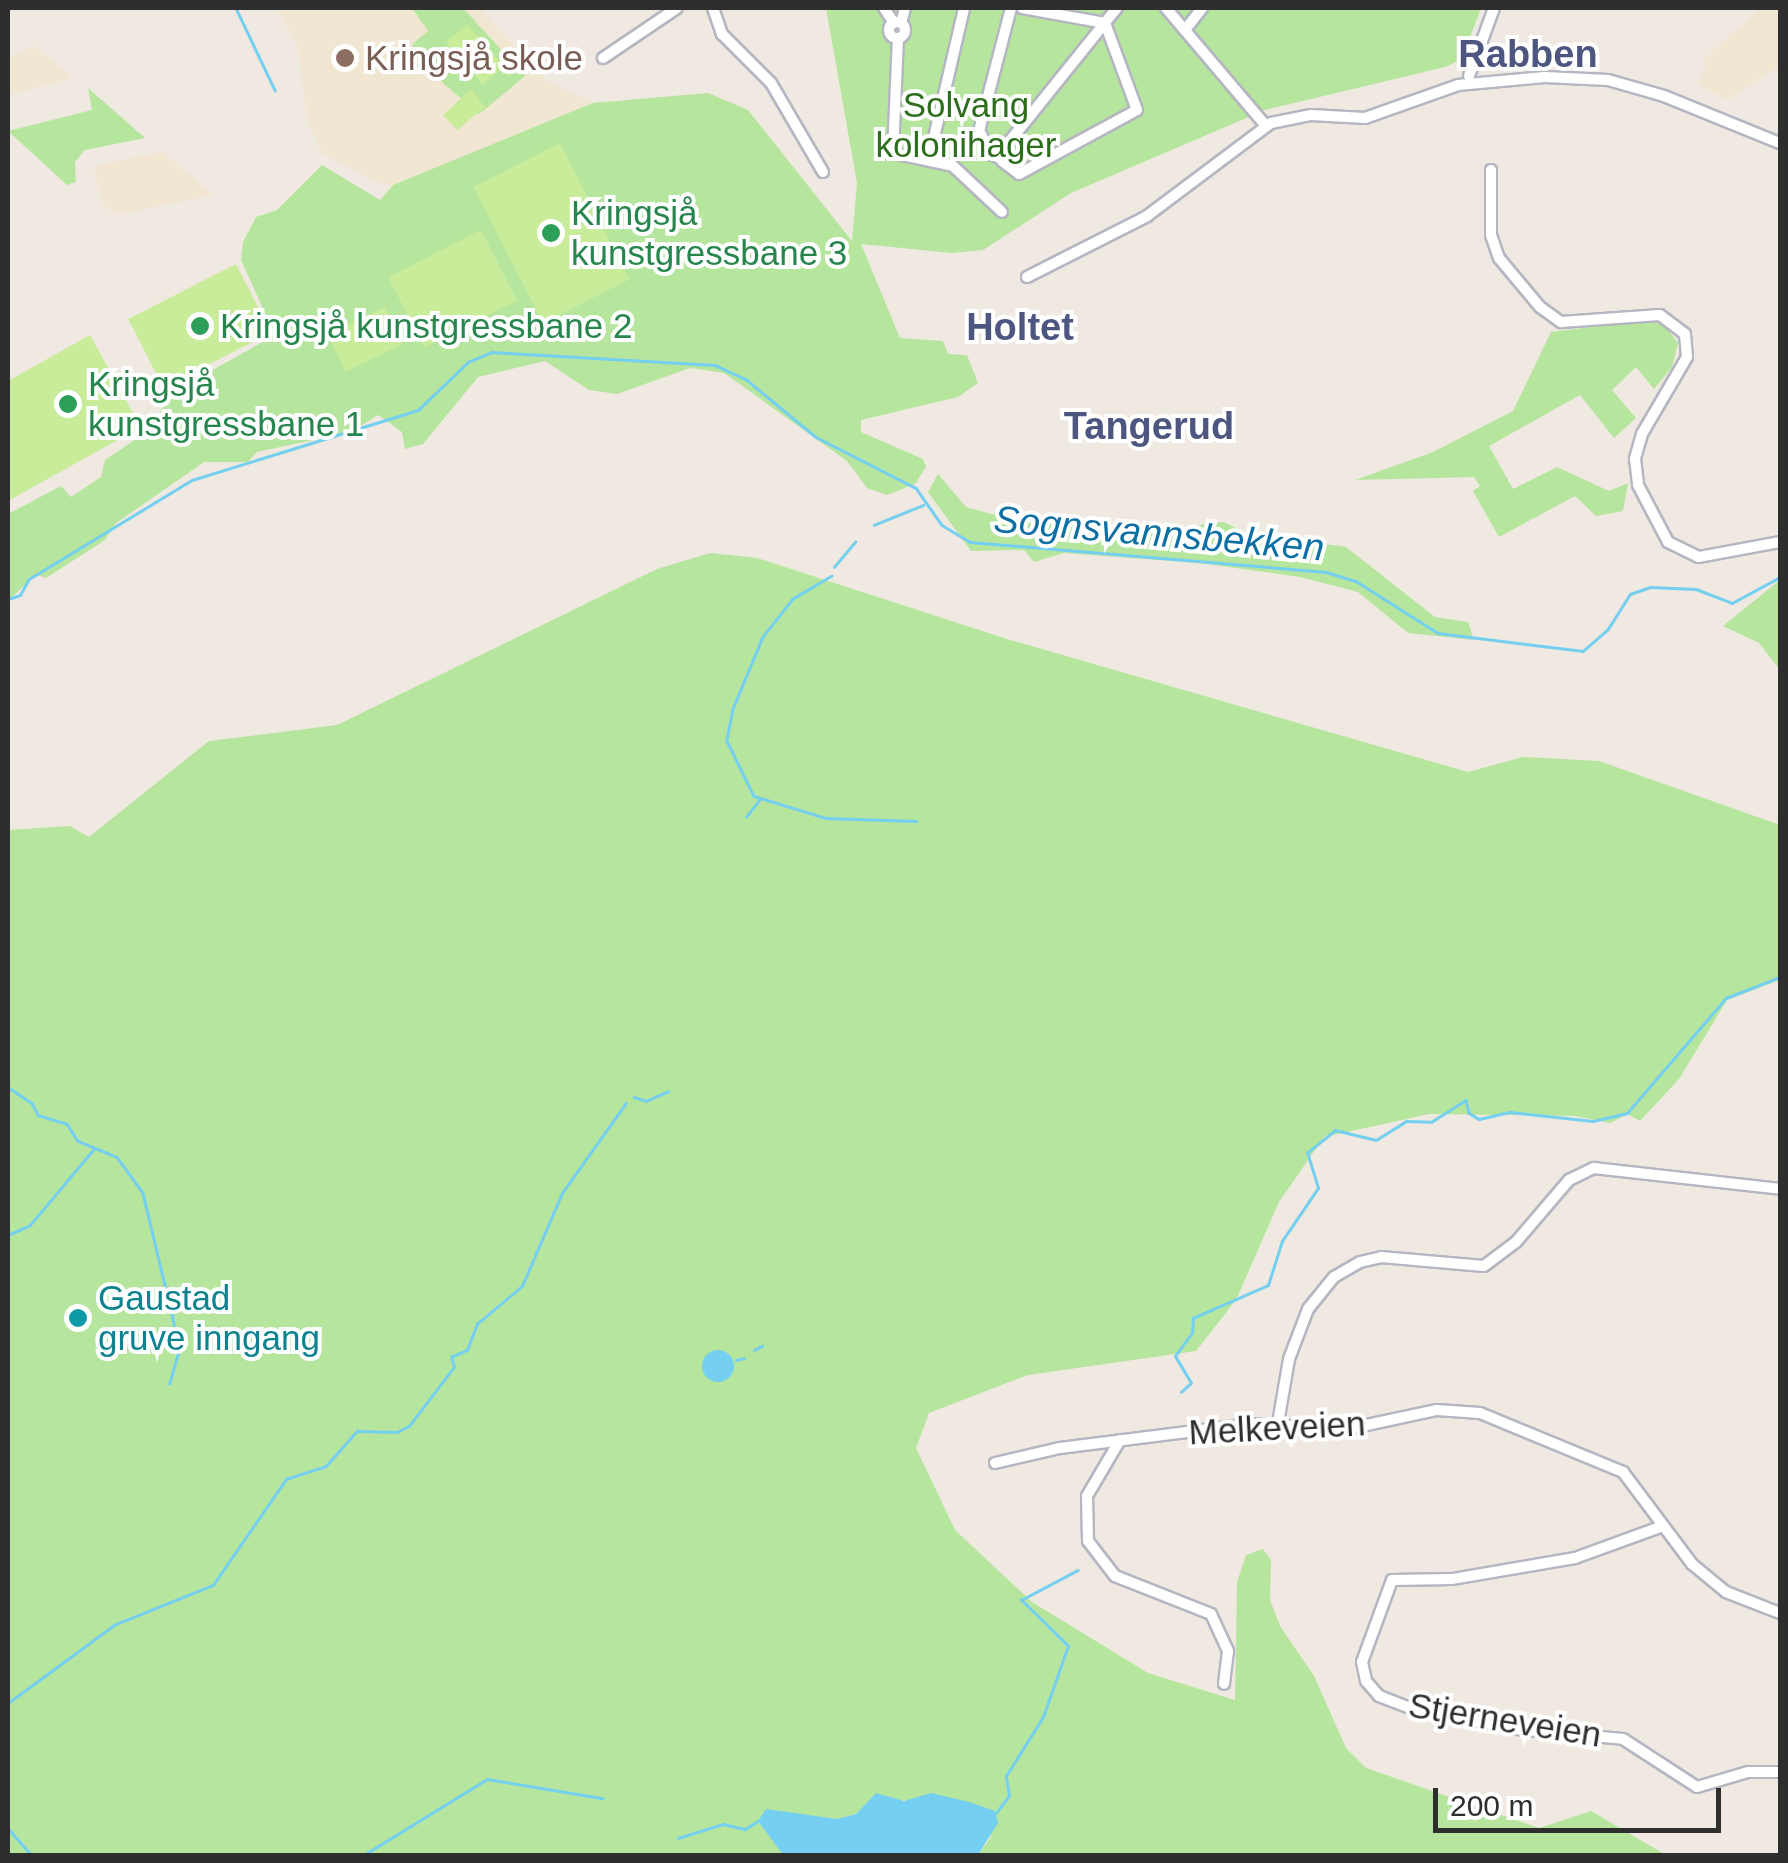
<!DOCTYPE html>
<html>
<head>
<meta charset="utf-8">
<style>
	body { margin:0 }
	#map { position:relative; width:1788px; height:1863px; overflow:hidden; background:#efe9e1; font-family:Arial,sans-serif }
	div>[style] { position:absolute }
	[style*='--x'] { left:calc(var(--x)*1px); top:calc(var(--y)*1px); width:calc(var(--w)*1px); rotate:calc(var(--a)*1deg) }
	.education>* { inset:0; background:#f0e6d1 }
	.green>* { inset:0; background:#b6e59e }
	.pitch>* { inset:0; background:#c9ec9a; transform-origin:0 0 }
	.water>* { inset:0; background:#75cff0 }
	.round { border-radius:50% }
	.stream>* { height:2.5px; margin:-1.25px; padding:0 1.25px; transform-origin:1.25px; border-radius:1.25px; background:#75cff0 }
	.roads { filter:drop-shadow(2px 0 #b4b7c1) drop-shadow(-2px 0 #b4b7c1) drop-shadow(0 2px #b4b7c1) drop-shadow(0 -2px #b4b7c1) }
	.street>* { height:10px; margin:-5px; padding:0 5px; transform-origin:5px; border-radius:5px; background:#fff }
	.street>.ring { margin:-5px; padding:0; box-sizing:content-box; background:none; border:10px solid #fff; border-radius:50% }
	.dots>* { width:28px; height:28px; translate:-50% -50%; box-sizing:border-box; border:5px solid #fff; border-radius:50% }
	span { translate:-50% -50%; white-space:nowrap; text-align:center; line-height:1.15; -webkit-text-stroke:8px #fff; paint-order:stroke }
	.education-label { font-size:35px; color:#785e54 }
	.left { translate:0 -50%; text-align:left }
	.park-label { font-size:35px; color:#2c6e1b }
	.leisure-label { font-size:35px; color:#27864d }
	.culture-label { font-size:35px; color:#0d838f }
	.street-label { font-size:35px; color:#2e2e2e }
	.neighbourhood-label { font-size:38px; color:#4d5680; font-weight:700 }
	.water-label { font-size:38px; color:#0d6fa3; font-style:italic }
	.frame { position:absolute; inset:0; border:10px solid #2e2e2e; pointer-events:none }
	.scale { position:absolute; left:1433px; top:1788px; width:288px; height:45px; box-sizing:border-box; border:5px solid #2e2e2e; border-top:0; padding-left:12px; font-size:30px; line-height:35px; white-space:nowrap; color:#2e2e2e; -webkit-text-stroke:8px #fff; paint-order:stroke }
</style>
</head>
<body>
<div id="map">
	<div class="education">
		<i style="clip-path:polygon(276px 8px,479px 8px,546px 81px,593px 103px,393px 185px,379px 183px,322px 153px,308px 124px,297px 44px)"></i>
		<i style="clip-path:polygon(1761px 8px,1780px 8px,1780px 65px,1728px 100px,1697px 84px,1707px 67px,1702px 61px)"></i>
		<i style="clip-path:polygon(34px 46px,73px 78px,8px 95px,8px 59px)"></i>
		<i style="clip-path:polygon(162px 152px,213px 195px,117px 215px,102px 204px,94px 166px)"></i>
	</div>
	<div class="green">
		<i style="clip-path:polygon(412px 8px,463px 8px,525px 76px,479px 114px,429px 71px,407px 63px,413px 44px,428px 31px)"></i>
		<i style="clip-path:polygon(826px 8px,1481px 8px,1462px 59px,1445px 67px,1265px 110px,1071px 193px,983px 250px,952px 253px,861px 244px,900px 338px,943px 341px,948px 354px,967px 355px,978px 383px,958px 397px,861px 420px,861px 432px,923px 459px,926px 467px,915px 484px,887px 495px,867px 488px,847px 461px,724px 373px,690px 368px,617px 394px,589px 390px,545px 361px,478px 377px,423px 444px,405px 449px,402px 432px,378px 415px,351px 432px,257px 452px,248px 462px,204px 462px,115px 524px,105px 540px,46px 578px,36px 574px,8px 601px,8px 514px,61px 486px,71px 497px,101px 477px,105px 460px,154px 427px,168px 395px,275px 335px,241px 260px,243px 242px,256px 217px,277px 210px,322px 165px,380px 200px,393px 185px,593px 103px,708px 93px,748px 110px,852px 241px,857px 183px)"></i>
		<i style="clip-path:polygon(88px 88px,145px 138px,85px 150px,75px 162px,76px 182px,67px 185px,8px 131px,92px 110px)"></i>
		<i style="clip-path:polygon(1646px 320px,1665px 326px,1678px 343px,1672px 367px,1654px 389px,1636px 367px,1612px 390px,1636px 418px,1614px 438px,1580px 395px,1489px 446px,1513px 489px,1557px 467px,1609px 491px,1628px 483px,1623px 511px,1596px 516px,1575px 496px,1499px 537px,1473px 491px,1480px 486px,1474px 477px,1355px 480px,1433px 452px,1513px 411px,1551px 332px)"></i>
		<i style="clip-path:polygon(938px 474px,966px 507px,1024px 523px,1158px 530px,1188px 543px,1198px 525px,1224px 522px,1273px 547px,1306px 541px,1346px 547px,1435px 617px,1468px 622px,1474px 640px,1408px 633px,1358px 592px,1300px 577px,1199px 563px,1064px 553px,1034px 562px,1024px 550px,971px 551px,928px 492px)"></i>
		<i style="clip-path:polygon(710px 553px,757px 558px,1007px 639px,1468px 772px,1523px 757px,1599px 761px,1780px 825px,1780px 980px,1727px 1000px,1679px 1079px,1640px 1121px,1628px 1114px,1610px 1123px,1575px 1116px,1429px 1114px,1324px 1137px,1279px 1202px,1236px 1300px,1196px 1351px,1028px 1375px,929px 1413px,916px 1448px,955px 1530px,1032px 1602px,1148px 1673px,1235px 1700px,1237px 1582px,1246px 1555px,1263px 1549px,1271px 1560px,1270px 1600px,1280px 1626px,1314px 1676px,1346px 1748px,1366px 1768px,1539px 1828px,1591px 1811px,1666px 1855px,978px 1855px,991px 1837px,988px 1809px,933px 1794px,908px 1801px,873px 1796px,856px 1814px,837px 1819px,766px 1810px,758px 1821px,784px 1855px,8px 1855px,8px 830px,70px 826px,89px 837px,209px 741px,337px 725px,657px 569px)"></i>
		<i style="clip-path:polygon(1780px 580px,1780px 670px,1759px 643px,1723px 626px)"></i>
	</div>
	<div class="pitch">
		<i style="left:467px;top:24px;width:56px;height:28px;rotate:49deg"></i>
		<i style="clip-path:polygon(471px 89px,485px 107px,457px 130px,443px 115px)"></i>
		<i style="left:560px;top:143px;width:153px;height:97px;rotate:63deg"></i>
		<i style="left:481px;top:230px;width:79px;height:104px;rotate:63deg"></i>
		<i style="left:236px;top:264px;width:77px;height:121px;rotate:63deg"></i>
		<i style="left:385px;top:307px;width:41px;height:64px;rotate:64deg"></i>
		<i style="clip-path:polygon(90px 335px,141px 427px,8px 501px,8px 381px)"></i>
	</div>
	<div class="water">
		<i class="round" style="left:702px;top:1350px;width:32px;height:32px"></i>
		<i style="clip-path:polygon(876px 1793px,904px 1801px,931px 1793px,969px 1802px,995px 1811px,998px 1823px,978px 1855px,784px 1856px,758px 1821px,766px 1809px,837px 1819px,856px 1814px)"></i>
	</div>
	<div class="stream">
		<i style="--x:236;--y:8;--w:91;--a:64.6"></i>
		<i style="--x:874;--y:525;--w:53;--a:-22.2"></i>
		<i style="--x:834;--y:567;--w:33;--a:-50"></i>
		<i style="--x:832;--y:576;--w:45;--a:149.5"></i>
		<i style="--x:793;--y:599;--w:48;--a:128.3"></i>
		<i style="--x:763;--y:637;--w:78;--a:112.6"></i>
		<i style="--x:733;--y:709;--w:33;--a:101"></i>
		<i style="--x:727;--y:741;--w:61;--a:63.9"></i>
		<i style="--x:754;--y:796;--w:75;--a:17"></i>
		<i style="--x:826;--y:818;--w:90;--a:1.9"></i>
		<i style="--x:8;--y:599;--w:13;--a:-18"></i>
		<i style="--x:20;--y:595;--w:18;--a:-61"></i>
		<i style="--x:29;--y:579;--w:191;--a:-31.3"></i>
		<i style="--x:192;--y:480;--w:237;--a:-17.2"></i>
		<i style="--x:418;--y:410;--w:69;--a:-43.8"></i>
		<i style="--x:468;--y:362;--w:25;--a:-23"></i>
		<i style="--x:491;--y:352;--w:224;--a:3.3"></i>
		<i style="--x:715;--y:365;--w:35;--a:25"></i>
		<i style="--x:747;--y:380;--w:89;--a:39.6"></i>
		<i style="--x:816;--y:437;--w:112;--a:27"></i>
		<i style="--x:916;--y:488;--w:45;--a:54.9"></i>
		<i style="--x:942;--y:525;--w:33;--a:31"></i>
		<i style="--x:970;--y:542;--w:357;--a:4.8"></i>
		<i style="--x:1326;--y:572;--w:31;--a:17"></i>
		<i style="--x:1356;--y:581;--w:97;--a:32.4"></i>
		<i style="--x:1438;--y:633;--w:146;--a:7.1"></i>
		<i style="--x:1583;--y:651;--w:33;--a:-41"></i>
		<i style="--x:1608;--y:629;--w:41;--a:-57.8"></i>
		<i style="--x:1630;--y:594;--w:21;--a:-19"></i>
		<i style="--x:1650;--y:587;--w:46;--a:2.5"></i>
		<i style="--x:1696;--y:589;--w:39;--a:21"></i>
		<i style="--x:1732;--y:603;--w:55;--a:-28.4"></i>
		<i style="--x:746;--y:817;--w:23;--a:-52"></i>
		<i style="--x:8;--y:1087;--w:29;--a:34"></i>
		<i style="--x:32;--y:1103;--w:13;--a:63"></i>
		<i style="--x:38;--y:1115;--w:30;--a:17"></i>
		<i style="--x:67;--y:1124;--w:20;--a:57"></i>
		<i style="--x:78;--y:1141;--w:42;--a:22.3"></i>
		<i style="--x:117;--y:1157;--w:44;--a:54.2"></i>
		<i style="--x:143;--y:1193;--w:159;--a:76.6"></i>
		<i style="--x:180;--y:1348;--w:37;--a:106"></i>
		<i style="--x:634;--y:1097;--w:13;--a:18"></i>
		<i style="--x:646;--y:1101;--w:24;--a:-24"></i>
		<i style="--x:8;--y:1235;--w:24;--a:-24"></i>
		<i style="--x:30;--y:1225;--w:98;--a:-50"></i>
		<i style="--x:754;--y:1350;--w:9;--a:-27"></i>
		<i style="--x:736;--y:1360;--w:8;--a:-14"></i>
		<i style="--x:1181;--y:1392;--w:13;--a:-42"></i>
		<i style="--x:1191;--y:1383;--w:31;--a:-121"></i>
		<i style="--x:1175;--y:1356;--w:29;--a:-54"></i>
		<i style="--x:1192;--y:1333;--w:15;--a:-86"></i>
		<i style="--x:1193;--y:1318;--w:82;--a:-23.7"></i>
		<i style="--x:1268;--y:1285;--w:46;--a:-72.3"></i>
		<i style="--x:1282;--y:1241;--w:64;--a:-55.8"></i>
		<i style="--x:1318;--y:1188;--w:37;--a:-107"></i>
		<i style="--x:1307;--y:1153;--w:36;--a:-39"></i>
		<i style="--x:1335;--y:1130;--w:42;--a:13.7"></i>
		<i style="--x:1376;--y:1140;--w:36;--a:-32"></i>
		<i style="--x:1407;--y:1121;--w:24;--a:2"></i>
		<i style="--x:1431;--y:1122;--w:41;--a:-32.2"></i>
		<i style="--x:1466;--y:1100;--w:13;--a:77"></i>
		<i style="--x:1469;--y:1113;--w:12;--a:31"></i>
		<i style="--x:1479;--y:1119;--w:32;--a:-13"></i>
		<i style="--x:1510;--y:1112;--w:83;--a:6.2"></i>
		<i style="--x:1593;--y:1121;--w:35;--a:-13"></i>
		<i style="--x:1627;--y:1113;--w:152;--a:-49.3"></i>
		<i style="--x:1726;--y:998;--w:58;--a:-21.3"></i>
		<i style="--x:8;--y:1703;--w:132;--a:-36.3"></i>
		<i style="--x:114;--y:1625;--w:107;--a:-22"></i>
		<i style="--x:213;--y:1585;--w:129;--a:-55.4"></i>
		<i style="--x:286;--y:1479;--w:42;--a:-18"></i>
		<i style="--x:326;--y:1466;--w:47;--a:-48.5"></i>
		<i style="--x:357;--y:1431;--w:40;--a:1.4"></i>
		<i style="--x:397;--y:1432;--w:13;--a:-27"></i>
		<i style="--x:409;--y:1426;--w:74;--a:-52.7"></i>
		<i style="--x:454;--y:1367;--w:10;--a:-107"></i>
		<i style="--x:451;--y:1357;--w:17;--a:-24"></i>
		<i style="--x:467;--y:1350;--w:28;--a:-69"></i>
		<i style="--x:477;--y:1324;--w:59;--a:-40.2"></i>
		<i style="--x:522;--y:1286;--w:101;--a:-66.7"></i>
		<i style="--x:562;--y:1193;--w:110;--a:-54.6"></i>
		<i style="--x:996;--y:1813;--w:21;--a:-53"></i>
		<i style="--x:1009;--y:1796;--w:20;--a:-99"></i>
		<i style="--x:1006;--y:1776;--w:70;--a:-57.9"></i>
		<i style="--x:1043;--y:1717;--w:75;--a:-70.6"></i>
		<i style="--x:1068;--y:1646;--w:66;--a:-135.6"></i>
		<i style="--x:1021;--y:1600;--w:64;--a:-27.8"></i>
		<i style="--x:8;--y:1828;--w:37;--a:49"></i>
		<i style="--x:678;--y:1838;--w:47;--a:-17.3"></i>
		<i style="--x:723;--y:1824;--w:23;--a:13"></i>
		<i style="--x:745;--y:1829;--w:15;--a:-32"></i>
		<i style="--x:362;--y:1856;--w:147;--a:-31.6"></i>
		<i style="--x:487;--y:1779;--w:117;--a:9.4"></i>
	</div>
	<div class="roads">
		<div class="street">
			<i style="--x:713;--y:8;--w:28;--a:71"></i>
			<i style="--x:722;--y:34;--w:69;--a:45"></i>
			<i style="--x:771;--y:83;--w:103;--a:59.7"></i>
			<i style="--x:884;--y:8;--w:18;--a:56"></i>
			<i style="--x:1166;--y:8;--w:155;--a:49.7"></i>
			<i class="ring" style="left:889px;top:22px;width:6px;height:6px"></i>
			<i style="--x:901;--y:23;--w:16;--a:-75"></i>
			<i style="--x:1185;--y:30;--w:28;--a:-52"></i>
			<i style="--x:898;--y:38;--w:115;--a:92.5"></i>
			<i style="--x:893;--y:153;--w:61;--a:12.2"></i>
			<i style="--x:953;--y:166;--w:67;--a:43.2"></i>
			<i style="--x:603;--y:58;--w:89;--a:-34"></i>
			<i style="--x:1469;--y:76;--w:72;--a:-69.8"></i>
			<i style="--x:992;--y:155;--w:27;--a:-118"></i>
			<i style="--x:979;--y:131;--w:127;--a:-75.4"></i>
			<i style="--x:997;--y:157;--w:191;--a:-51.2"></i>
			<i style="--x:929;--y:159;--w:155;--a:-76.9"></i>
			<i style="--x:1002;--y:161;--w:21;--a:37"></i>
			<i style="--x:1019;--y:174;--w:134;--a:-28.5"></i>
			<i style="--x:1137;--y:110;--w:93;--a:-110.2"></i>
			<i style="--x:1105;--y:23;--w:84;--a:-169.8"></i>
			<i style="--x:1491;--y:170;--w:65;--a:90"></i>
			<i style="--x:1491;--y:235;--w:24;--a:71"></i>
			<i style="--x:1499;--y:258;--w:64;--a:50.1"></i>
			<i style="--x:1540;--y:307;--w:26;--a:36"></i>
			<i style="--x:1561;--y:322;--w:99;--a:-4"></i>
			<i style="--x:1660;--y:315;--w:31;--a:37"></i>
			<i style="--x:1685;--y:334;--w:23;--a:85"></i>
			<i style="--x:1687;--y:357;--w:89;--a:120.3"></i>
			<i style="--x:1642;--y:434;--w:26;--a:106"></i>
			<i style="--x:1635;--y:459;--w:26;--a:83"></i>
			<i style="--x:1638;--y:485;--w:64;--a:62.2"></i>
			<i style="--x:1668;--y:542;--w:34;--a:26"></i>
			<i style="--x:1699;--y:557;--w:82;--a:-10.5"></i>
			<i style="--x:1027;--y:277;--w:135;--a:-26.9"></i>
			<i style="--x:1147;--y:216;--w:155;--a:-36.9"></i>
			<i style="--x:1271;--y:123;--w:41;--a:-11.3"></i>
			<i style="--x:1311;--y:115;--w:54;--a:3.2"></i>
			<i style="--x:1365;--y:118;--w:99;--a:-19.5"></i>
			<i style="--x:1458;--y:85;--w:87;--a:-5.3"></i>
			<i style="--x:1545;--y:77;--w:63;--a:2.7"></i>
			<i style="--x:1608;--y:80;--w:58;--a:15.9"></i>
			<i style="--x:1664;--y:96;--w:125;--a:22.1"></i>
			<i style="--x:1278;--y:1423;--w:65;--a:-80.2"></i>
			<i style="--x:1289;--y:1359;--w:53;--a:-69.2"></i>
			<i style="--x:1308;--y:1309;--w:41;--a:-50.9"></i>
			<i style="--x:1334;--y:1277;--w:30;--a:-30"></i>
			<i style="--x:1360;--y:1262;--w:22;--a:-13"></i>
			<i style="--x:1381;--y:1257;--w:103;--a:5"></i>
			<i style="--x:1484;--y:1266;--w:40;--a:-37"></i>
			<i style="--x:1516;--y:1242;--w:82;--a:-49.5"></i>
			<i style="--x:1569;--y:1180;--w:28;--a:-26"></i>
			<i style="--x:1594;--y:1168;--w:187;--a:6.4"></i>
			<i style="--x:1120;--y:1440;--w:65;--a:120.5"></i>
			<i style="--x:1087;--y:1496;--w:45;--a:88.7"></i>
			<i style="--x:1088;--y:1541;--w:44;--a:52.4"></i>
			<i style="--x:1115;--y:1576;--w:103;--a:21.6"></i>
			<i style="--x:1211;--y:1614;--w:41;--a:65.3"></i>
			<i style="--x:1228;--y:1651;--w:33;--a:97"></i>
			<i style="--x:995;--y:1463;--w:67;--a:-13"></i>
			<i style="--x:1060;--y:1448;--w:192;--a:-7.2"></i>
			<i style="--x:1250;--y:1424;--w:98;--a:2.9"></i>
			<i style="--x:1348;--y:1429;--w:91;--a:-12.1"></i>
			<i style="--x:1437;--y:1410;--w:43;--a:4"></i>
			<i style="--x:1480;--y:1413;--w:155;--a:22.4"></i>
			<i style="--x:1623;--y:1472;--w:115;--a:53.1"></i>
			<i style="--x:1692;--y:1564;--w:44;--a:39.5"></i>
			<i style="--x:1726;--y:1592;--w:58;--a:21.3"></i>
			<i style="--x:1663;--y:1526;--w:94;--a:160"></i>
			<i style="--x:1575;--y:1558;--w:125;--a:170.3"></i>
			<i style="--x:1452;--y:1579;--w:60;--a:179"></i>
			<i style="--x:1392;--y:1580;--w:87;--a:110.1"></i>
			<i style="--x:1362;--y:1662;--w:19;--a:78"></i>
			<i style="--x:1366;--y:1681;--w:20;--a:49"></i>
			<i style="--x:1379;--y:1696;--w:31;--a:21"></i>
			<i style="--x:1408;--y:1707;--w:110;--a:11.5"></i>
			<i style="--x:1516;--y:1729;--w:107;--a:5.3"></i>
			<i style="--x:1623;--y:1739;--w:88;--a:33"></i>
			<i style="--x:1697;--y:1787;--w:53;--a:-16.4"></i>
			<i style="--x:1748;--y:1772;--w:32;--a:0"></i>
		</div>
	</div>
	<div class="dots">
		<i style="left:345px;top:58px;background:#8d6e63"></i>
		<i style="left:551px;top:233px;background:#2e9e5b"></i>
		<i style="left:200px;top:326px;background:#2e9e5b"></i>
		<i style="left:68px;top:404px;background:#2e9e5b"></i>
		<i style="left:78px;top:1318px;background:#0f9aa8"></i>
	</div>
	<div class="education-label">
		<span class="left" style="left:365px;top:58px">Kringsjå skole</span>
	</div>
	<div class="park-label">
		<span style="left:966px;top:125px">Solvang<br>kolonihager</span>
	</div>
	<div class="leisure-label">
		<span class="left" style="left:571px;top:233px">Kringsjå<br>kunstgressbane 3</span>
		<span class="left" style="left:220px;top:326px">Kringsjå kunstgressbane 2</span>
		<span class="left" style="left:88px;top:404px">Kringsjå<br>kunstgressbane 1</span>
	</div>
	<div class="culture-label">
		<span class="left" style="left:98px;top:1318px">Gaustad<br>gruve inngang</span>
	</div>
	<div class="street-label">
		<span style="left:1277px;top:1428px;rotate:-3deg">Melkeveien</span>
		<span style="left:1505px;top:1720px;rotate:9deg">Stjerneveien</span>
	</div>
	<div class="neighbourhood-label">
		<span style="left:1528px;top:55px">Rabben</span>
		<span style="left:1020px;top:328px">Holtet</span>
		<span style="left:1149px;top:427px">Tangerud</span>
	</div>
	<div class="water-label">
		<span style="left:1159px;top:534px;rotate:5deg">Sognsvannsbekken</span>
	</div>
	<div class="frame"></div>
	<div class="scale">200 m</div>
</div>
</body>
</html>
